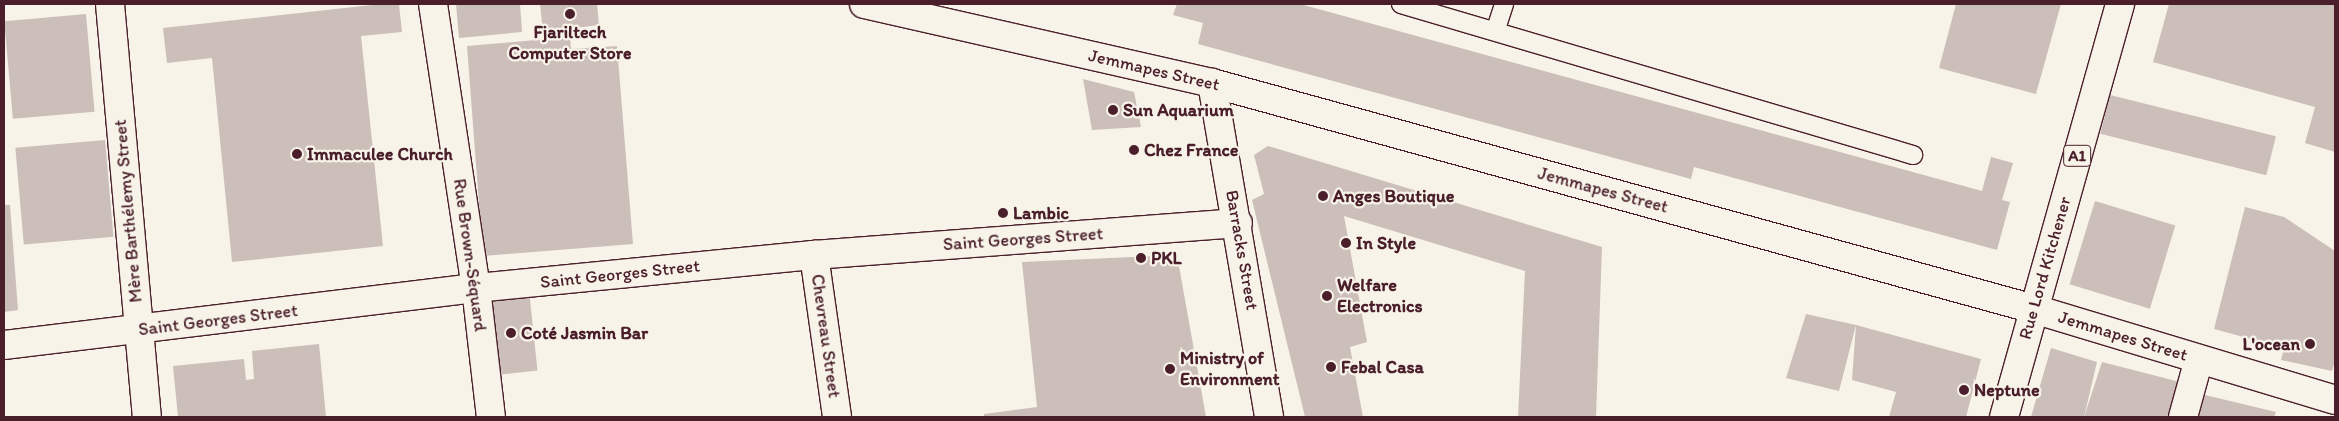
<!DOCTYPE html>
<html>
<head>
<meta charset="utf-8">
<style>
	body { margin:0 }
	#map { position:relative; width:2339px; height:421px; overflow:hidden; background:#f7f3e8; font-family:Itim,sans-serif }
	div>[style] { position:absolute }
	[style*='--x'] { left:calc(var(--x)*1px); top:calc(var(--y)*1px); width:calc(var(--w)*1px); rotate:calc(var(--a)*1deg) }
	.building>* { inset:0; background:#ccbfb9; transform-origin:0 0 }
	.roads { filter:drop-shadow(1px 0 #4a1f2b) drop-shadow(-1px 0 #4a1f2b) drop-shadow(0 1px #4a1f2b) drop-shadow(0 -1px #4a1f2b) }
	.service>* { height:18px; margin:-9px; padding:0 9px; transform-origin:9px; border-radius:9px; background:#f7f3e8 }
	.minor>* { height:28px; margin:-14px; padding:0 14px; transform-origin:14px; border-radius:14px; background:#f7f3e8 }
	.tertiary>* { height:28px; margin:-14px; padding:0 14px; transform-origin:14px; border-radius:14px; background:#f7f3e8 }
	.primary>* { height:28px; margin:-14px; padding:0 14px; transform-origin:14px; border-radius:14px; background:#f7f3e8 }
	.dots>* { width:14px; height:14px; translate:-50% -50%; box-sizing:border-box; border:2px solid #f7f3e8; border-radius:50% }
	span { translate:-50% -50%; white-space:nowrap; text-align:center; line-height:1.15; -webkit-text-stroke:4.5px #f7f3e8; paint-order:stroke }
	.shield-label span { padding:1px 4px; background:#f7f3e8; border:1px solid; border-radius:4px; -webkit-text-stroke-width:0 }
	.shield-label { font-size:16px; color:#4a1f2b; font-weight:700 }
	.poi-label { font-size:18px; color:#4a1f2b; font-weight:700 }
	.left { translate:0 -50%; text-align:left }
	.right { translate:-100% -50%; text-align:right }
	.street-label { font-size:18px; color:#4a1f2b }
	.frame { position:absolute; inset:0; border:5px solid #4a1f2b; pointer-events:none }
</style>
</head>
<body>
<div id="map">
	<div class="building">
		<i style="clip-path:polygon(381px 4px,399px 4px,402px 32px,361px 36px,383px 246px,232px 262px,212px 58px,167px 63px,163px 28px)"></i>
		<i style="clip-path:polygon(456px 4px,520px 4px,522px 32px,459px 38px)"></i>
		<i style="clip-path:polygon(540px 4px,597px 4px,599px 25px,543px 32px)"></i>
		<i style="clip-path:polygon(1177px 4px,1300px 4px,1982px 191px,1991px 157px,2013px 163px,2002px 200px,2010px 202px,1997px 250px,1694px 167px,1691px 179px,1198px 44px,1203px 23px,1173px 15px)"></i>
		<i style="clip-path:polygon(1956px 4px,2061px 4px,2036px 94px,1939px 68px)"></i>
		<i style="clip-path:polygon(2169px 4px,2335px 4px,2335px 152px,2305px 143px,2315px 107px,2153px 62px)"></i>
		<i style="left:86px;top:14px;width:98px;height:82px;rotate:85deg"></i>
		<i style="clip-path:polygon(570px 37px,571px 49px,617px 46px,633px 244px,483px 256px,467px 46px)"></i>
		<i style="clip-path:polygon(1083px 79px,1134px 92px,1141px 127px,1092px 130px)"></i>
		<i style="left:2110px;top:95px;width:171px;height:40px;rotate:14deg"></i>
		<i style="left:105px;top:140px;width:97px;height:90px;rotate:85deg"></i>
		<i style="clip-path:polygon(1268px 146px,1602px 247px,1596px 417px,1518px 417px,1525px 271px,1344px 216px,1367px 342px,1350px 347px,1363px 417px,1305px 417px,1252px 200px,1264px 194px,1254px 155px)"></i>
		<i style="left:2095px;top:201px;width:84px;height:87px;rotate:17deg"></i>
		<i style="clip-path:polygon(4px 205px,10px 205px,18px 310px,4px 312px)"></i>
		<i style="clip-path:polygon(2245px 207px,2284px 217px,2335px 251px,2335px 361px,2332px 371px,2281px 360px,2284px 348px,2214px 329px)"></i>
		<i style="clip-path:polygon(1177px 255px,1206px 417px,984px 417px,984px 414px,1037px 407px,1022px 262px)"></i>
		<i style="left:529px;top:290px;width:81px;height:44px;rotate:84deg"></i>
		<i style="clip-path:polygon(1806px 314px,1856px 325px,1981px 359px,1966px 417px,1889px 417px,1896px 392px,1852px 380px,1856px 325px,1839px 391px,1786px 378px)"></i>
		<i style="clip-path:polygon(319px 344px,326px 417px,178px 417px,173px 366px,244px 359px,246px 380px,254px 379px,252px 351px)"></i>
		<i style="clip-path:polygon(2051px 348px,2097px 362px,2084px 417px,2031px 417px)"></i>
		<i style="clip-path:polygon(2102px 362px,2180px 382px,2170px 417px,2084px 417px)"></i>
		<i style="clip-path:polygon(2201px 394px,2276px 412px,2274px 417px,2195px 417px)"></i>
	</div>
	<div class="roads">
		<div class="service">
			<i style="--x:1401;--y:4;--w:534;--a:16.43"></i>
			<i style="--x:1496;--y:29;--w:26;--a:-72"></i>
		</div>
		<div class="minor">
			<i style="--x:110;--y:4;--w:415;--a:84.9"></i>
			<i style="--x:814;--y:255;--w:164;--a:81.9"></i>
			<i style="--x:2034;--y:309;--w:314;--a:16.8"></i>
			<i style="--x:2183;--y:417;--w:60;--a:-74.6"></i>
		</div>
		<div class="tertiary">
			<i style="--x:433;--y:4;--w:287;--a:81.4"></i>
			<i style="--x:476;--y:288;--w:130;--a:83.4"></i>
			<i style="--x:864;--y:4;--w:357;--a:12.8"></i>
			<i style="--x:1212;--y:83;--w:853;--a:15.37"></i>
			<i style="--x:1212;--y:83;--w:339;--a:80.3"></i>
			<i style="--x:4;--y:345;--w:475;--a:-6.9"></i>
			<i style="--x:476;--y:288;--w:340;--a:-5.6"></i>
			<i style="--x:814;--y:255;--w:425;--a:-4.3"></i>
		</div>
		<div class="primary">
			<i style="--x:2004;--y:417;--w:429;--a:-74.3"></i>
		</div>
	</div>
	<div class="dots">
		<i style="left:570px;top:14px;background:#4a1f2b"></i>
		<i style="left:1113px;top:110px;background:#4a1f2b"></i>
		<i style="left:1134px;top:150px;background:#4a1f2b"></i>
		<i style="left:297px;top:154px;background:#4a1f2b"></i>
		<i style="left:1323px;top:196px;background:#4a1f2b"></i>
		<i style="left:1003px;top:213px;background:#4a1f2b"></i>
		<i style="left:1346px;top:243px;background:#4a1f2b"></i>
		<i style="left:1141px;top:258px;background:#4a1f2b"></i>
		<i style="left:1327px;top:296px;background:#4a1f2b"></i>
		<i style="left:511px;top:333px;background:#4a1f2b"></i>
		<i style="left:2310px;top:344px;background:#4a1f2b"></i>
		<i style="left:1331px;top:367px;background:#4a1f2b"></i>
		<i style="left:1170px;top:369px;background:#4a1f2b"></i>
		<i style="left:1964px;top:390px;background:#4a1f2b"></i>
	</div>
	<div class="shield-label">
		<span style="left:2077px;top:156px">A1</span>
	</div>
	<div class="poi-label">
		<span style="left:570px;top:43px">Fjariltech<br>Computer Store</span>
		<span class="left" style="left:1123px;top:110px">Sun Aquarium</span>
		<span class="left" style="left:1144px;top:150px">Chez France</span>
		<span class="left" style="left:307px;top:154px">Immaculee Church</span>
		<span class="left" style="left:1333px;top:196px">Anges Boutique</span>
		<span class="left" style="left:1013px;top:213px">Lambic</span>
		<span class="left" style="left:1356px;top:243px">In Style</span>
		<span class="left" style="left:1151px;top:258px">PKL</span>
		<span class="left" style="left:1337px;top:296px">Welfare<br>Electronics</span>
		<span class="left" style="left:521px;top:333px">Coté Jasmin Bar</span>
		<span class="right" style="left:2300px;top:344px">L'ocean</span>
		<span class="left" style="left:1180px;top:369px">Ministry of<br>Environment</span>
		<span class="left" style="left:1341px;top:367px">Febal Casa</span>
		<span class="left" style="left:1974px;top:390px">Neptune</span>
	</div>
	<div class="street-label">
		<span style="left:1154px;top:70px;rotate:13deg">Jemmapes Street</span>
		<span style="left:1603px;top:190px;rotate:15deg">Jemmapes Street</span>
		<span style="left:128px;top:211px;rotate:-95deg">Mère Barthélemy Street</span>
		<span style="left:1023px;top:239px;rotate:-4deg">Saint Georges Street</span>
		<span style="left:1242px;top:250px;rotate:80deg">Barracks Street</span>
		<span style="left:470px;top:255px;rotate:82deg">Rue Brown-Séquard</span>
		<span style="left:2045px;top:268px;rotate:-74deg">Rue Lord Kitchener</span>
		<span style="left:620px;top:274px;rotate:-6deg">Saint Georges Street</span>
		<span style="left:218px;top:320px;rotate:-7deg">Saint Georges Street</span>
		<span style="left:826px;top:336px;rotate:82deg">Chevreau Street</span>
		<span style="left:2123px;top:336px;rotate:17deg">Jemmapes Street</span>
	</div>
	<div class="frame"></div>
</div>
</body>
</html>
